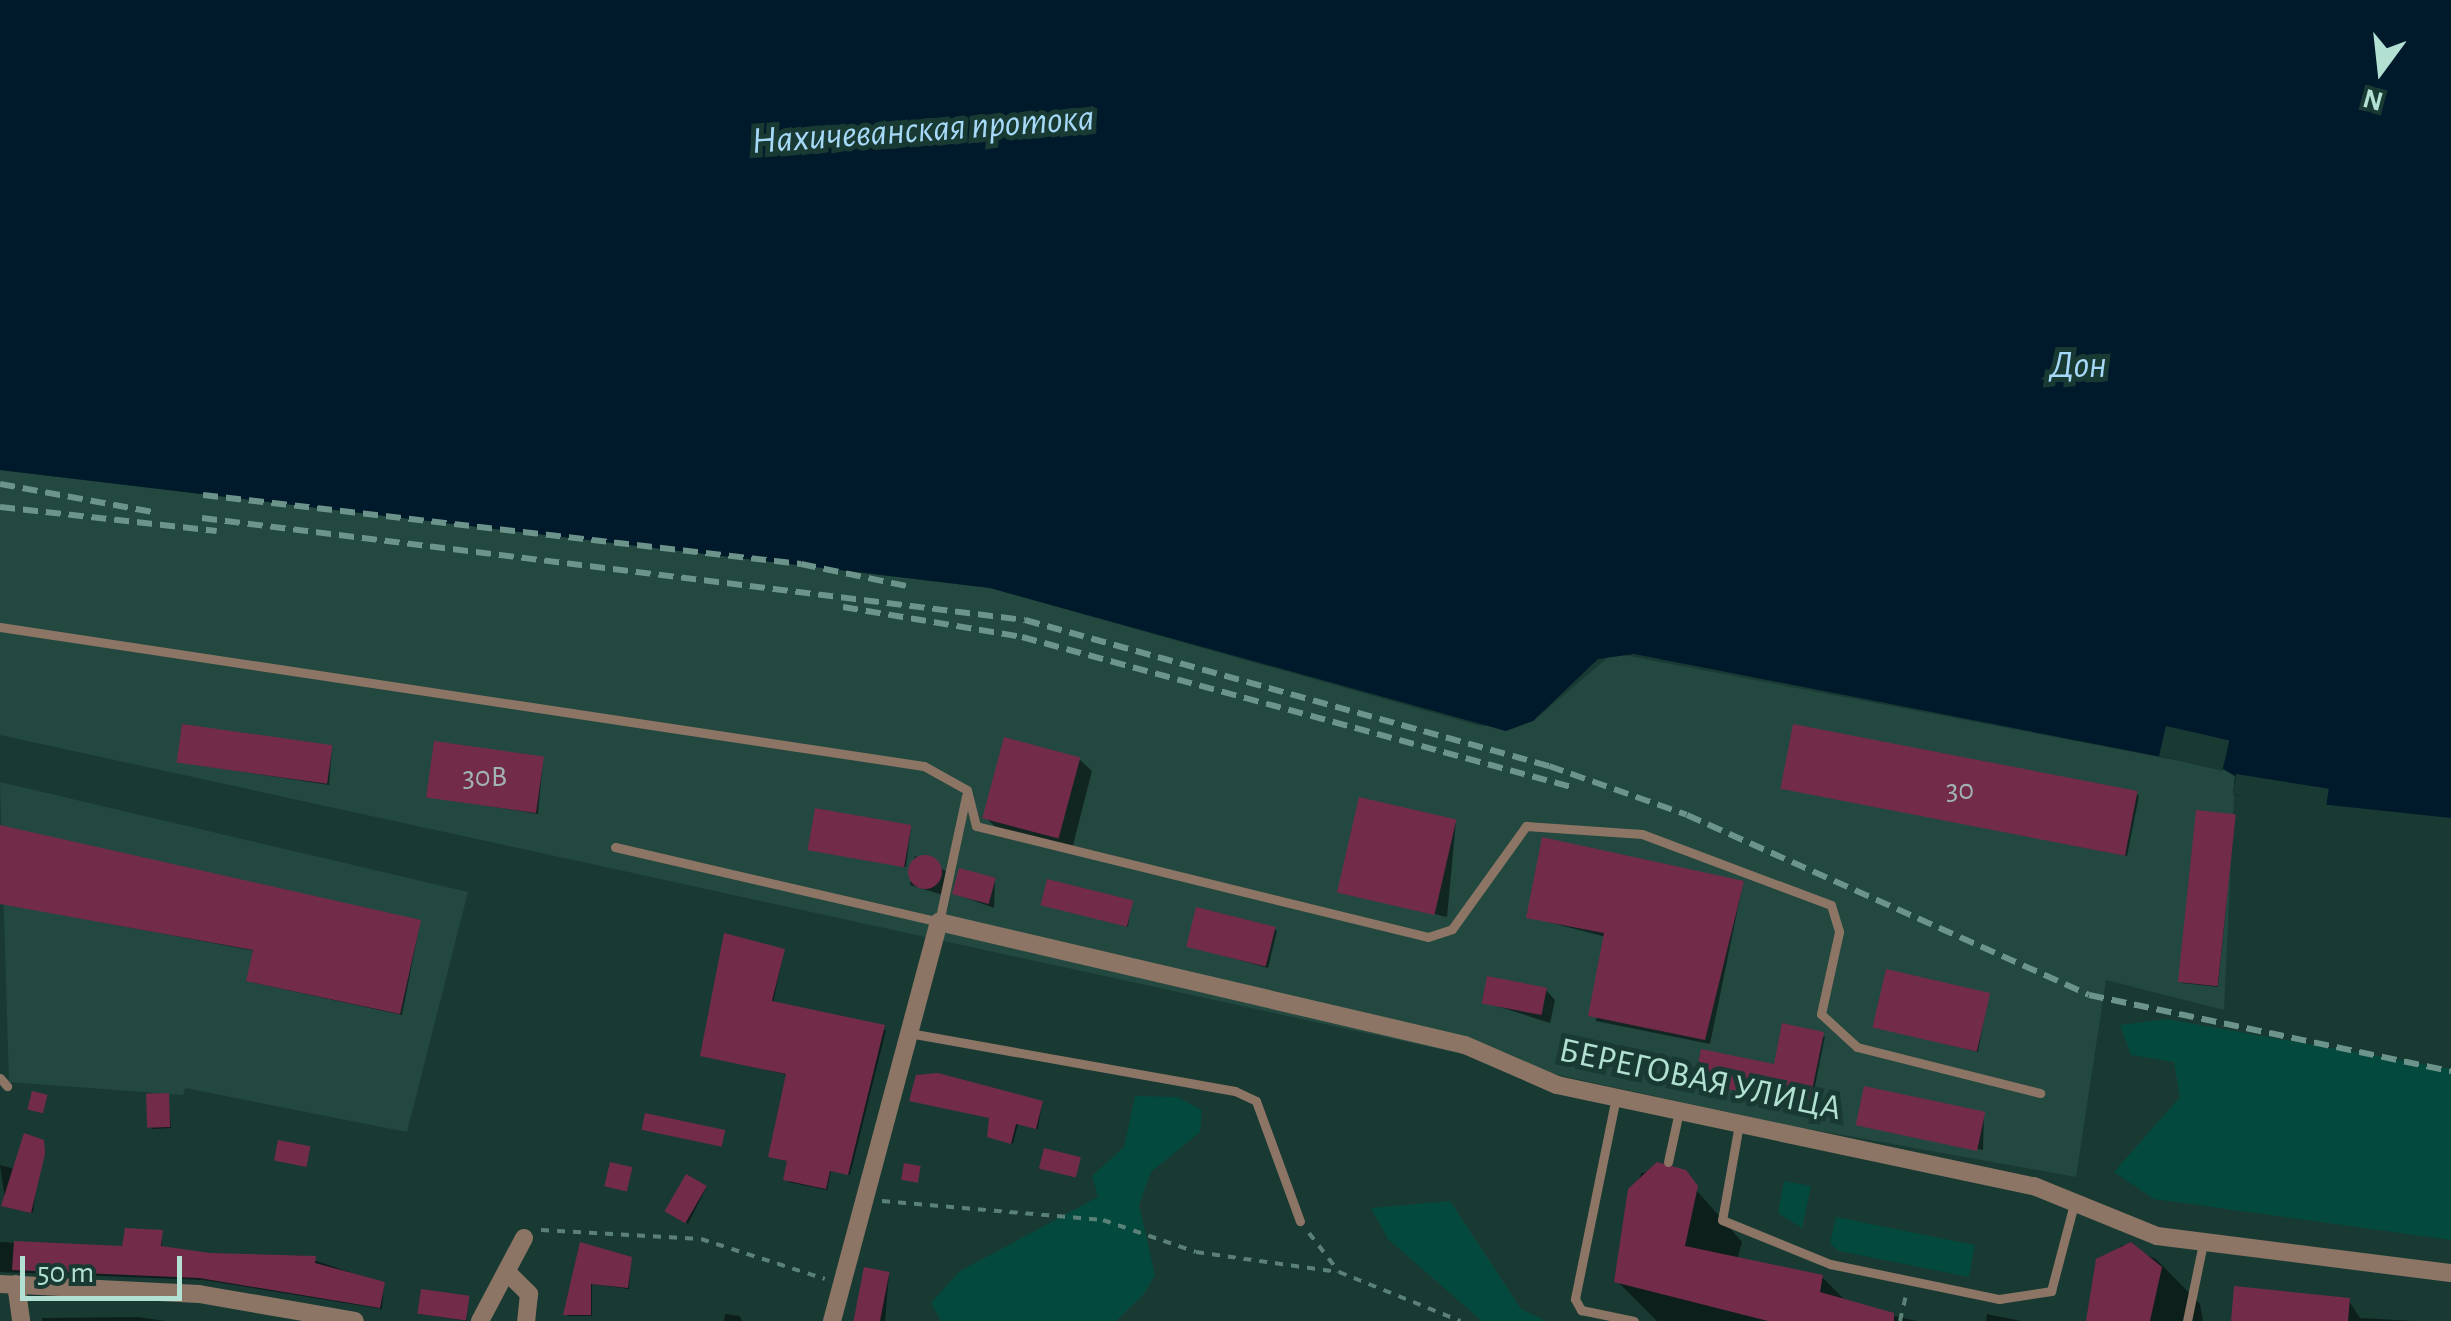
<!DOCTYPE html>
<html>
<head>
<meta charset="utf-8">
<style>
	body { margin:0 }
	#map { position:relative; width:2451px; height:1321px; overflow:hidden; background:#193a33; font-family:"Alegreya Sans",sans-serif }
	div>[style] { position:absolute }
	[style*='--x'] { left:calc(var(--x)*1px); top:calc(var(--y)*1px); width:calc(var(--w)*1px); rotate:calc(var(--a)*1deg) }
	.built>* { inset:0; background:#22483f }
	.green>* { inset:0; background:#04493d }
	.water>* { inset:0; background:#001a2b }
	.pier>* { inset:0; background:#193a33; transform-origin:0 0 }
	.shadow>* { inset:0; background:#0007 }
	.building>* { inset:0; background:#722c49; transform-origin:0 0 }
	.round { border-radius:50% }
	.path>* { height:4px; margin-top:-2px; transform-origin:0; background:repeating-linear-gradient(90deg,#5a8178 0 8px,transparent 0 16px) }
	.lane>* { height:9px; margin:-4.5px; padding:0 4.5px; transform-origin:4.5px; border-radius:4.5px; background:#8d7565 }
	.street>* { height:18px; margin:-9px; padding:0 9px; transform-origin:9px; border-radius:9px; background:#8d7565 }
	.rail>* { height:6px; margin-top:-3px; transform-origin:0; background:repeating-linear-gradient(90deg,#6c948a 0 15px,transparent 0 23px) }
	span { translate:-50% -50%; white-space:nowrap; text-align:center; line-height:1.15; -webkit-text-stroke:10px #193a33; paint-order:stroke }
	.number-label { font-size:30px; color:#a2b4b1 }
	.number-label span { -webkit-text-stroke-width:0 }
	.street-label { font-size:35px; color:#b2e1d4 }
	.water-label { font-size:38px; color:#a6d8f8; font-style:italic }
	.north { position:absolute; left:2331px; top:20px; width:100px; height:100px; -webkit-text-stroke:8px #193a33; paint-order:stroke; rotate:195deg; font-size:28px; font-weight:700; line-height:40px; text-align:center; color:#b2e1d4 }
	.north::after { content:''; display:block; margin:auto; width:35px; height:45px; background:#b2e1d4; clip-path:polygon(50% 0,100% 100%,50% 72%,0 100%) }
	.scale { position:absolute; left:20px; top:1256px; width:162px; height:45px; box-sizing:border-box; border:5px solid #b2e1d4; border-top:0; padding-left:12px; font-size:30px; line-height:35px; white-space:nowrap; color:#b2e1d4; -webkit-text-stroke:8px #193a33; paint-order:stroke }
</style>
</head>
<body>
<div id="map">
	<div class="built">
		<i style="clip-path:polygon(0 470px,990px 588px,1480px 726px,1533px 721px,1613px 653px,2223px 769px,2235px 776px,2224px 1010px,2106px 980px,2076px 1177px,1787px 1125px,0 735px)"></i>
		<i style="clip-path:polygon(0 782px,468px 892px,407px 1132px,185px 1088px,183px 1095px,9px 1082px)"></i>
	</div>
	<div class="green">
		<i style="clip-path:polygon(2166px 1019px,2451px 1069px,2451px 1240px,2154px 1199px,2114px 1172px,2180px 1097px,2174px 1062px,2131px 1055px,2120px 1025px)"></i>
		<i style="clip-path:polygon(1135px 1096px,1177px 1097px,1202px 1110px,1200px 1132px,1151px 1172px,1139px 1205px,1155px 1275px,1143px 1295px,1116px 1321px,941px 1321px,931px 1303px,960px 1271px,1098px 1197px,1092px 1176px,1124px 1147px)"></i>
		<i style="clip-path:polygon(1784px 1181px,1811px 1186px,1802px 1228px,1778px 1213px)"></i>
		<i style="clip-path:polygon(1450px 1201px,1521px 1309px,1546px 1321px,1482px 1321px,1388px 1239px,1371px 1208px)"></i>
		<i style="clip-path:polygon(1836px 1217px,1975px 1245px,1969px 1277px,1839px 1251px,1830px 1243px)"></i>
	</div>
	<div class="water">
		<i style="clip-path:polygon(0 0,2451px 0,2451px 818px,2233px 795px,2235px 776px,2223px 769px,1634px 654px,1598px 659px,1533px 721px,1506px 731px,990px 588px,0 470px)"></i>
	</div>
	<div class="pier">
		<i style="left:2166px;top:726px;width:65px;height:31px;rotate:13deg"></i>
		<i style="left:2236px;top:774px;width:94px;height:21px;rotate:9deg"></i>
	</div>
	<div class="shadow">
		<i style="clip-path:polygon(332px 747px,329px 785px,179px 762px)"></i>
		<i style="clip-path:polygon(543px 759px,538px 814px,428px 796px)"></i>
		<i style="clip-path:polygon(1079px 759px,1092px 771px,1072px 849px,999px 830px,986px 818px)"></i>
		<i style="clip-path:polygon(1784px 788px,2137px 794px,2139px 796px,2127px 856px)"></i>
		<i style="clip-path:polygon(2235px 817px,2218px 987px,2182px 983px,2179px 981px)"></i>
		<i style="clip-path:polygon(1456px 821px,1447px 917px,1345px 893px)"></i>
		<i style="clip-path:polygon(911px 827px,906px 867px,810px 849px)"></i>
		<i style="clip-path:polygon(0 828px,420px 923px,402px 1015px,251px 982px,255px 951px,0 903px)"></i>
		<i style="clip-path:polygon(915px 856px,948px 872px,943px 895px,910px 885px)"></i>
		<i style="clip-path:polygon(995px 881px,994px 908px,956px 894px)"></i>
		<i style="clip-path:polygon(1743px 883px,1710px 1044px,1596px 1021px,1606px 937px,1529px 917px)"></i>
		<i style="clip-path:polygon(1131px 903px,1128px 927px,1043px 904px)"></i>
		<i style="clip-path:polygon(1277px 931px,1268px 968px,1189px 946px,1275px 929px)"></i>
		<i style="clip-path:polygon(784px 951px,773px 1003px,886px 1030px,850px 1175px,831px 1171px,827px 1190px,788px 1182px,790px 1162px,770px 1156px,788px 1075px,702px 1055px)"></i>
		<i style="clip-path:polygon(1546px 990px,1555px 1000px,1550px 1023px,1484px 1002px)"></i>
		<i style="clip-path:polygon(1988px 995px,1978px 1052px,1878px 1027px)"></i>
		<i style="clip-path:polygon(1825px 1036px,1812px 1101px,1697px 1084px,1775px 1067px)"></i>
		<i style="clip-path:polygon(168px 1096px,171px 1128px,152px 1129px,150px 1127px)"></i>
		<i style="clip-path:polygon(1042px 1103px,1038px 1129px,1018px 1124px,1013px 1144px,990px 1137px)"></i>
		<i style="clip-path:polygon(1984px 1114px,1983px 1150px,1860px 1124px)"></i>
		<i style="clip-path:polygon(42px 1142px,33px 1213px,6px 1207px,0 1165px,15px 1169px)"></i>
		<i style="clip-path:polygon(1676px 1167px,1742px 1242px,1737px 1260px,1822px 1277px,1852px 1307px,1917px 1321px,1657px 1321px,1617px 1281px,1641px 1173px)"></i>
		<i style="clip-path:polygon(706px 1188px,688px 1224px,670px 1213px)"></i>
		<i style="clip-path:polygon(162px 1233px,162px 1249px,266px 1262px,299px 1255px,384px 1284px,382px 1309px,203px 1280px,0 1272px,0 1242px,124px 1249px)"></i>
		<i style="clip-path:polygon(582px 1245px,631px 1260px,629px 1289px,592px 1284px,592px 1316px,568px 1316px)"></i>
		<i style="clip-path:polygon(2122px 1245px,2156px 1259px,2200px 1304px,2203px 1321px,2088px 1321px,2094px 1270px)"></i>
		<i style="clip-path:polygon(889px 1274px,885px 1321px,856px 1321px)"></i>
		<i style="clip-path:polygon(468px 1298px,467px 1321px,419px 1314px)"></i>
		<i style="clip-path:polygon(2349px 1301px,2360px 1318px,2414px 1321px,2233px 1321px)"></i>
		<i style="clip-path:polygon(725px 1314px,740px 1316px,742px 1321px,724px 1321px)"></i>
		<i style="clip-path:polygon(1987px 1314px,2021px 1321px,1986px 1321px)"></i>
		<i style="clip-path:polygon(138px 1317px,165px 1321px,42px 1321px,42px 1318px)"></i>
	</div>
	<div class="building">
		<i style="left:182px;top:724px;width:152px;height:39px;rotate:8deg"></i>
		<i style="left:1793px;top:724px;width:351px;height:66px;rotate:11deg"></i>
		<i style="left:1004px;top:737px;width:79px;height:84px;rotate:15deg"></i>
		<i style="left:434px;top:741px;width:111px;height:57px;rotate:8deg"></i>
		<i style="left:1359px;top:797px;width:100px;height:98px;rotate:13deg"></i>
		<i style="left:815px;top:808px;width:98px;height:43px;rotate:10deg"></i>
		<i style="left:2196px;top:810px;width:40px;height:173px;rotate:6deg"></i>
		<i style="clip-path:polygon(0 825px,421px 920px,400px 1014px,246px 981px,253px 950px,0 904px)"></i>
		<i style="clip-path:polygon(1542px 837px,1744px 881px,1705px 1040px,1588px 1016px,1604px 933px,1526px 918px)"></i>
		<i class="round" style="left:908px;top:855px;width:34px;height:34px"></i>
		<i style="left:959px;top:868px;width:38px;height:27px;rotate:15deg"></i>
		<i style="left:1047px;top:879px;width:89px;height:27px;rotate:14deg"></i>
		<i style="left:1196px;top:907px;width:82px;height:41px;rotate:14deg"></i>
		<i style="clip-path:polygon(724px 933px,785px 949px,772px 1001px,885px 1025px,848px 1175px,830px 1171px,826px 1189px,783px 1180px,787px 1161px,768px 1157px,786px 1074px,700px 1056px)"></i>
		<i style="left:1886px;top:969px;width:107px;height:60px;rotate:13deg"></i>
		<i style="left:1487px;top:976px;width:61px;height:28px;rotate:11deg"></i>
		<i style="clip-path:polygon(1782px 1023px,1824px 1032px,1810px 1100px,1694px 1085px,1701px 1049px,1774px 1064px)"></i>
		<i style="clip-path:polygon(938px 1073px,1043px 1101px,1036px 1129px,1016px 1124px,1011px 1144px,987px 1137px,989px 1118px,909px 1101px,916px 1075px)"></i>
		<i style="left:1864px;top:1086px;width:124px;height:40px;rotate:12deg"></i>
		<i style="left:32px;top:1091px;width:16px;height:19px;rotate:14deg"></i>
		<i style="left:169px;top:1093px;width:34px;height:23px;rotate:88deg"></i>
		<i style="left:645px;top:1113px;width:82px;height:17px;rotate:12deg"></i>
		<i style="clip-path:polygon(24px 1133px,44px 1140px,45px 1154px,31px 1213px,1px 1206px)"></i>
		<i style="left:278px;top:1140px;width:33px;height:21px;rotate:11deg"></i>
		<i style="left:1044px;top:1148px;width:38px;height:21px;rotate:14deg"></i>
		<i style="left:610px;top:1162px;width:23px;height:25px;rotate:13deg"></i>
		<i style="clip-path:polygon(1657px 1162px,1686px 1170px,1698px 1186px,1685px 1246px,1823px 1275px,1820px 1292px,1894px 1313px,1894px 1321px,1768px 1321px,1614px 1282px,1628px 1189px)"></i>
		<i style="left:904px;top:1163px;width:17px;height:17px;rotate:10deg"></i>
		<i style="left:686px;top:1174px;width:24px;height:43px;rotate:30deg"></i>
		<i style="clip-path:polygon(125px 1228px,163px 1230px,161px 1246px,210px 1253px,316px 1256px,315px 1263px,385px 1282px,380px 1308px,199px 1278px,12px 1270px,14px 1241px,122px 1246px)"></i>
		<i style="clip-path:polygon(580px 1242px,632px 1257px,628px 1288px,591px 1284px,591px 1315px,563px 1315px)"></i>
		<i style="clip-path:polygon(2131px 1242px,2162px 1267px,2150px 1321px,2086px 1321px,2096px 1259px)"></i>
		<i style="left:864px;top:1267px;width:26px;height:55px;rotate:11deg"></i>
		<i style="clip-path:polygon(2234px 1286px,2350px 1298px,2348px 1321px,2231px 1321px)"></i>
		<i style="left:421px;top:1289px;width:49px;height:25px;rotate:8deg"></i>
	</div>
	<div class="path">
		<i style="--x:882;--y:1201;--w:222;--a:4.9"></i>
		<i style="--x:1103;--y:1220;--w:98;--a:19"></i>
		<i style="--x:1196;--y:1252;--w:144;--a:8"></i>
		<i style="--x:541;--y:1230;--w:160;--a:3.2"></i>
		<i style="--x:701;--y:1239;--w:130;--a:17.9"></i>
		<i style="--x:1309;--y:1233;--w:49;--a:52.4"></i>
		<i style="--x:1339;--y:1272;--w:131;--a:22"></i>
		<i style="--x:1900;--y:1321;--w:27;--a:-77"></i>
	</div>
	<div class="lane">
		<i style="--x:0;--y:627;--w:934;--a:8.56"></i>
		<i style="--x:924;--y:766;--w:49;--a:29.2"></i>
		<i style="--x:967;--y:790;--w:37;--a:76"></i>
		<i style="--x:976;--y:826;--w:465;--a:13.8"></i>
		<i style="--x:1428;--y:937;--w:25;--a:-18"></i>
		<i style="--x:1452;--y:929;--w:127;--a:-54.3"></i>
		<i style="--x:1526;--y:826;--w:116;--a:3.9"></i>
		<i style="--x:1642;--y:834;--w:202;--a:20.6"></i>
		<i style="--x:1831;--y:905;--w:28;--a:73"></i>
		<i style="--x:1839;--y:932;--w:84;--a:102.4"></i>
		<i style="--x:1821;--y:1014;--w:49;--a:42.5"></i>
		<i style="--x:1857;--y:1047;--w:189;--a:14.1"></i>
		<i style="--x:615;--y:847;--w:333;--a:13"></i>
		<i style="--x:939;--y:922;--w:129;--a:-77.9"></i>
		<i style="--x:909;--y:1033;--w:331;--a:10.1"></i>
		<i style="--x:1235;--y:1091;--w:23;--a:25"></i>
		<i style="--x:1256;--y:1101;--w:128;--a:69.9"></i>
		<i style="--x:0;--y:1078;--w:11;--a:49"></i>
		<i style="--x:1616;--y:1097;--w:206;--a:101.5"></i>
		<i style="--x:1575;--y:1299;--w:13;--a:61"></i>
		<i style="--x:1581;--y:1310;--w:54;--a:11.7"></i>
		<i style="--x:1739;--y:1124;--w:97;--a:100"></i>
		<i style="--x:1722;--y:1220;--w:117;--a:22.2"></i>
		<i style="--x:1830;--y:1264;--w:173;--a:11.7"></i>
		<i style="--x:1999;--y:1299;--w:53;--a:-8.7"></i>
		<i style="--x:2051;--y:1291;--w:90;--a:-75.2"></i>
		<i style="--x:1668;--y:1162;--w:52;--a:-77.8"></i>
		<i style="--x:2187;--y:1321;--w:80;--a:-78.4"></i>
	</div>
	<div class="street">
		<i style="--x:508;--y:1273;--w:30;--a:45"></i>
		<i style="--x:529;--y:1294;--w:27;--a:96"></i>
		<i style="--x:0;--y:1284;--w:199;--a:2.9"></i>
		<i style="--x:199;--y:1294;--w:158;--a:9.8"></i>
		<i style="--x:16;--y:1284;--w:37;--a:82"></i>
		<i style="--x:480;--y:1321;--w:94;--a:-62.1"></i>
		<i style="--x:832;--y:1321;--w:413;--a:-75"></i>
		<i style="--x:939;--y:922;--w:540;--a:13.16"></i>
		<i style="--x:1465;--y:1045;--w:100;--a:23.5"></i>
		<i style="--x:1557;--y:1085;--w:488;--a:12"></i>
		<i style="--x:2034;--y:1186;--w:133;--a:22.1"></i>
		<i style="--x:2157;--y:1236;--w:296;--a:7.2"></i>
	</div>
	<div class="rail">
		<i style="--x:0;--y:484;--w:155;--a:10.4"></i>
		<i style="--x:203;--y:495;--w:602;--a:6.58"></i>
		<i style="--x:801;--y:564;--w:112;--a:11.8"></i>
		<i style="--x:0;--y:507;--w:218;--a:6.3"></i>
		<i style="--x:202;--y:518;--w:829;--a:7.07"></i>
		<i style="--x:1025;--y:620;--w:544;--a:15.57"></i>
		<i style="--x:1549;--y:766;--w:146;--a:19.5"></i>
		<i style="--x:1687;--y:815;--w:440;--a:24.1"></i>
		<i style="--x:2089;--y:995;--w:370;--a:11.9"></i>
		<i style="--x:843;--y:607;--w:181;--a:9.5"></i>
		<i style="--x:1022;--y:637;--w:573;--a:15.27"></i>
	</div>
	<div class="number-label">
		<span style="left:485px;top:777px">30В</span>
		<span style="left:1960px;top:790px">30</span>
	</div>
	<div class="street-label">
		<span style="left:1700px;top:1080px;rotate:12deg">БЕРЕГОВАЯ УЛИЦА</span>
	</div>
	<div class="water-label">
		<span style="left:923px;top:131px;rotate:-4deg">Нахичеванская протока</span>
		<span style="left:2078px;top:367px">Дон</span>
	</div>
	<div class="north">N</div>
	<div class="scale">50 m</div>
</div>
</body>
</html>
